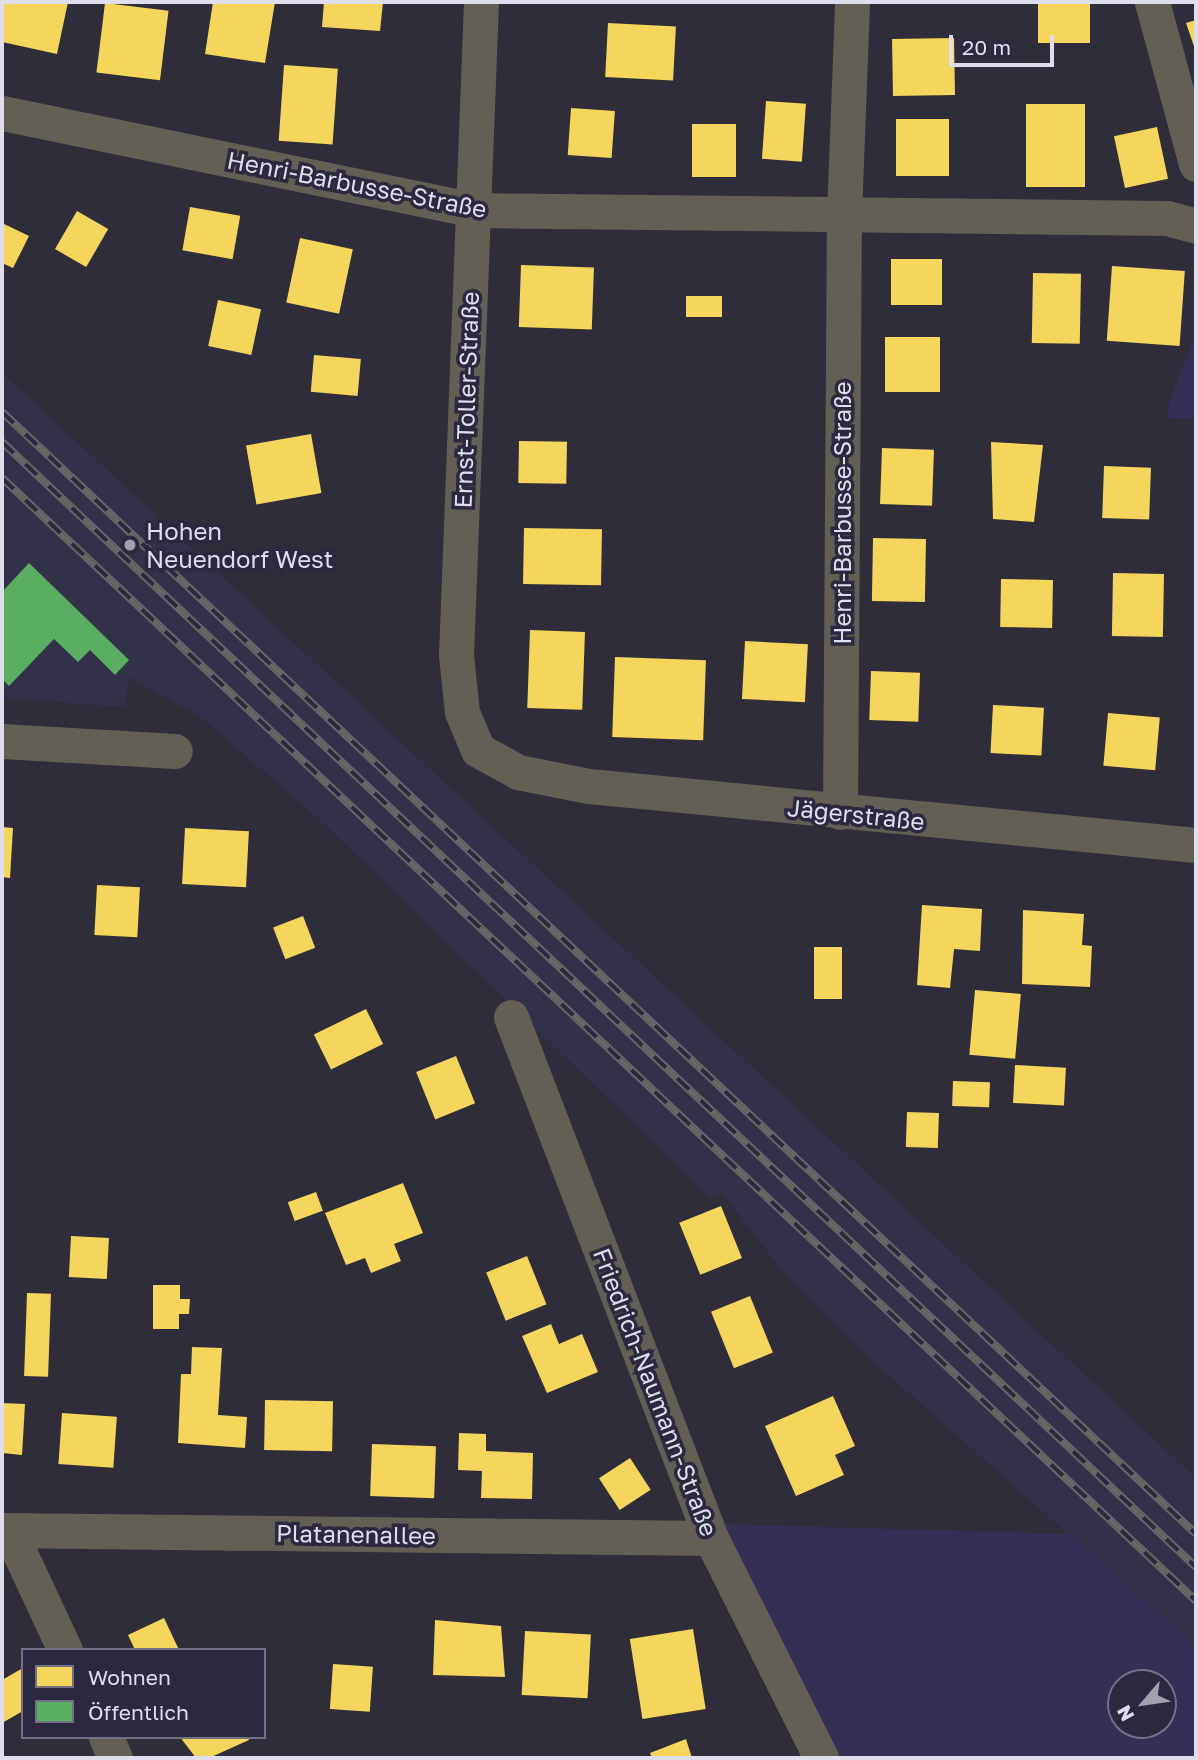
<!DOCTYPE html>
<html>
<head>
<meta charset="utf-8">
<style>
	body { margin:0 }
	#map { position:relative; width:1198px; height:1760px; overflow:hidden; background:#2f2d3a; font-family:"Golos Text",sans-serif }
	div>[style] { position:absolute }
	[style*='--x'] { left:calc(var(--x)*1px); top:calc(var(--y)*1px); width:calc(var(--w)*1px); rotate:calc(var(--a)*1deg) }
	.built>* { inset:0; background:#33304a }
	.green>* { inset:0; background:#352f56 }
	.homes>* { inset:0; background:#f6d55c; transform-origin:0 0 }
	.public>* { inset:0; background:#5aae61 }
	.street>* { height:35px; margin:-17.5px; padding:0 17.5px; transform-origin:17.5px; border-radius:17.5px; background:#635f55 }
	.rail>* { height:8px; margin-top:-4px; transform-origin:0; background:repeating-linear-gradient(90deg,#2b283f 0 16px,#6a6667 0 32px); box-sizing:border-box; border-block:2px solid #6a6667 }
	.dots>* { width:19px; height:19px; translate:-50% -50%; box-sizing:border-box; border:4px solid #2b283f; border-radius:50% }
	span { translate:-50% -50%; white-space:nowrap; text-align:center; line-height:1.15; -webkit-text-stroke:7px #2b283f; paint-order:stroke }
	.street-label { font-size:24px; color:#dfdeed }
	.poi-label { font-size:24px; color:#dfdeed }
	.left { translate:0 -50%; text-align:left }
	.frame { position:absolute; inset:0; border:4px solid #dfdeed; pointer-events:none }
	.legend { position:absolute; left:21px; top:1648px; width:245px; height:91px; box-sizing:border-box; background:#2b283f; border:2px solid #737185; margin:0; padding:9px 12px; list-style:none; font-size:21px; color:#dfdeed }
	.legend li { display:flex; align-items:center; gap:14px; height:35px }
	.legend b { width:35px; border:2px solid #737185 }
	.north { position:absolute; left:1107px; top:1669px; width:70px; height:70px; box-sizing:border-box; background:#2b283f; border:2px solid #737185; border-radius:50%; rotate:241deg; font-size:19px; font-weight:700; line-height:28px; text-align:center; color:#dfdeed }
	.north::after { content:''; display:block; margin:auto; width:24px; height:32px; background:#a1a0ae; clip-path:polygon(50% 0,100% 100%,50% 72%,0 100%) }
	.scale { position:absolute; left:949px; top:35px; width:105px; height:32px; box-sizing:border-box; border:4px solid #dfdeed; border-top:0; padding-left:9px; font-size:21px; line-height:24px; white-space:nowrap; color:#dfdeed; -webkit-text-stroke:5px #2b283f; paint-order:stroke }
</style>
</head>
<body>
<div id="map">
	<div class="built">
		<i style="clip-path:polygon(2px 373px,1196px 1478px,1196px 1647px,857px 1347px,784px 1273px,723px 1194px,710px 1197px,316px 816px,201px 717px,129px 677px,125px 707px,2px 698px)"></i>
	</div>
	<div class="green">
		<i style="clip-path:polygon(1196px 332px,1196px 419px,1168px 418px,1169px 403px)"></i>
		<i style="clip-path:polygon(evenodd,720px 1524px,1069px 1534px,1196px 1647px,1196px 1758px,833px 1758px,720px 1524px,1121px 1683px,1163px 1683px,1163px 1725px,1121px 1725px,1121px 1683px)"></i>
	</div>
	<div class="homes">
		<i style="clip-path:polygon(2px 2px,68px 2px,57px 54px,2px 42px)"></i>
		<i style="clip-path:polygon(213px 2px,275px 2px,265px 63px,205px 54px)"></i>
		<i style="clip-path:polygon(324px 2px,383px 2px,380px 31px,322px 27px)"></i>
		<i style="left:1038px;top:2px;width:52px;height:41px"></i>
		<i style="left:105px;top:3px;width:64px;height:70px;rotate:7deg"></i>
		<i style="clip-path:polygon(1196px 20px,1196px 52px,1186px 23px)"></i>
		<i style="left:608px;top:23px;width:68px;height:54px;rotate:3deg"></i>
		<i style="left:954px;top:38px;width:57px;height:62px;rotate:89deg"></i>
		<i style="left:284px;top:65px;width:54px;height:76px;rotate:4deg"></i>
		<i style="left:766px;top:101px;width:40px;height:58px;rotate:4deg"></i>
		<i style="left:1026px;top:104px;width:59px;height:83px"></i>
		<i style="left:571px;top:108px;width:44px;height:47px;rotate:4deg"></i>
		<i style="left:949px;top:119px;width:57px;height:53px;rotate:90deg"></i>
		<i style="left:692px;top:124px;width:44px;height:53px"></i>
		<i style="left:1157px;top:127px;width:53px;height:44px;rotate:78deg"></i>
		<i style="left:190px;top:207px;width:51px;height:44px;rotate:10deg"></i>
		<i style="left:77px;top:211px;width:36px;height:44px;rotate:30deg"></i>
		<i style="clip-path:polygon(2px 223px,29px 236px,13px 268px,2px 263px)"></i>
		<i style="left:300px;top:238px;width:54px;height:66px;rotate:12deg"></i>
		<i style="left:891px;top:259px;width:51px;height:46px"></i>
		<i style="left:521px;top:265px;width:73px;height:62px;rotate:2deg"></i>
		<i style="left:1112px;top:266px;width:73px;height:75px;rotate:4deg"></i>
		<i style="left:1033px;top:273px;width:48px;height:70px;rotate:1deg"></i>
		<i style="left:686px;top:296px;width:36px;height:21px"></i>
		<i style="left:218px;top:300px;width:44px;height:47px;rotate:12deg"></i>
		<i style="left:885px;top:337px;width:55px;height:55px"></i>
		<i style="left:314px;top:355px;width:47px;height:37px;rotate:5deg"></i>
		<i style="left:311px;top:434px;width:60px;height:66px;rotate:80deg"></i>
		<i style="left:519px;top:441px;width:48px;height:42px;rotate:1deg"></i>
		<i style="clip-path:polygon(991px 442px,1043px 445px,1034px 522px,993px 519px)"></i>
		<i style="left:882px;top:448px;width:52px;height:56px;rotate:2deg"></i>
		<i style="left:1104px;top:466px;width:47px;height:52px;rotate:2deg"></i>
		<i style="left:524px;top:528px;width:78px;height:56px;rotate:1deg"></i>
		<i style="left:873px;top:538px;width:53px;height:63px;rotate:1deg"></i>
		<i style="left:1113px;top:573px;width:51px;height:63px;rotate:1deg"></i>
		<i style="left:1001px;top:579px;width:52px;height:48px;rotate:1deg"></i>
		<i style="left:530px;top:630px;width:55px;height:78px;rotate:2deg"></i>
		<i style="left:745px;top:641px;width:63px;height:58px;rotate:3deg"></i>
		<i style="left:615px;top:657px;width:91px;height:80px;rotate:2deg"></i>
		<i style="left:871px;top:671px;width:49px;height:49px;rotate:2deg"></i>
		<i style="left:993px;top:705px;width:51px;height:48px;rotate:3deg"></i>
		<i style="left:1108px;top:713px;width:52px;height:53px;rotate:5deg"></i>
		<i style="clip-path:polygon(2px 827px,13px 828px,10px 878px,2px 877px)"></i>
		<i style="left:185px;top:828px;width:64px;height:56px;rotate:3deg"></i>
		<i style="left:97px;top:885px;width:43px;height:50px;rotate:3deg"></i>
		<i style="clip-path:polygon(922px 905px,982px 909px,980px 951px,954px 949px,950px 988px,917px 985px)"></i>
		<i style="clip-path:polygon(1023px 910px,1084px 914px,1082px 945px,1092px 946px,1090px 987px,1022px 984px)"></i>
		<i style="left:303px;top:916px;width:34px;height:32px;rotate:69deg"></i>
		<i style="left:814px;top:947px;width:28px;height:52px"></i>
		<i style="left:975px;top:990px;width:46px;height:65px;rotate:5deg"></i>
		<i style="left:366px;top:1009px;width:39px;height:58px;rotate:64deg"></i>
		<i style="left:456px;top:1056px;width:51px;height:43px;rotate:68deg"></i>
		<i style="left:1015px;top:1065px;width:51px;height:38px;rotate:3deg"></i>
		<i style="left:953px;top:1081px;width:37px;height:25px;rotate:2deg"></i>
		<i style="left:907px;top:1112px;width:32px;height:35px;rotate:2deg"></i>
		<i style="clip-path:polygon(403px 1183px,423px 1233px,394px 1244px,401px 1261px,371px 1273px,365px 1258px,346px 1265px,325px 1213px)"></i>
		<i style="left:316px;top:1192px;width:20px;height:30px;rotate:70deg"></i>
		<i style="left:721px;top:1206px;width:56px;height:45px;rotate:68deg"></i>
		<i style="left:71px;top:1236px;width:38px;height:41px;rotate:3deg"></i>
		<i style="left:527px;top:1256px;width:52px;height:44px;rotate:68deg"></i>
		<i style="clip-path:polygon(153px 1285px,180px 1285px,180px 1299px,190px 1299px,189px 1314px,179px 1314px,179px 1329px,153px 1329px)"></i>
		<i style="left:27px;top:1293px;width:24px;height:83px;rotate:2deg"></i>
		<i style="left:750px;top:1296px;width:61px;height:42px;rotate:68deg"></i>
		<i style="clip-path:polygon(551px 1324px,559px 1344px,582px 1334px,598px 1372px,547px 1393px,522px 1336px)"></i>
		<i style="clip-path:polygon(192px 1347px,222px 1348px,218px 1415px,247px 1417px,245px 1448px,178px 1443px,181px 1374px,191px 1374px)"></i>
		<i style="clip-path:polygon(833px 1396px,855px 1446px,835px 1455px,844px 1475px,796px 1496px,765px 1426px)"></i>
		<i style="left:265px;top:1400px;width:68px;height:50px;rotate:1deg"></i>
		<i style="clip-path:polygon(2px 1403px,25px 1404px,22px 1455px,2px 1453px)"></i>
		<i style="left:62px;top:1413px;width:55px;height:51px;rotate:4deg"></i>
		<i style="clip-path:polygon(459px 1433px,486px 1434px,486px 1451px,533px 1453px,532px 1499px,481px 1498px,482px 1471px,458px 1470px)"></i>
		<i style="left:372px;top:1444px;width:64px;height:52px;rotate:2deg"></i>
		<i style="left:630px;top:1458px;width:38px;height:37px;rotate:57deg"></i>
		<i style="clip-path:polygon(164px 1618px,179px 1650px,135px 1650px,128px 1635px)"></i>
		<i style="clip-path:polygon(435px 1620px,501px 1626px,505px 1677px,433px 1675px)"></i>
		<i style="left:693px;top:1629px;width:81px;height:64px;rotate:81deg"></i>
		<i style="left:525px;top:1631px;width:66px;height:64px;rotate:3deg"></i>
		<i style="left:333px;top:1664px;width:40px;height:45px;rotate:4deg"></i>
		<i style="clip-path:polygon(23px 1668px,23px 1711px,2px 1723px,2px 1680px)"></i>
		<i style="clip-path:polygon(180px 1737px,248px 1737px,249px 1740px,209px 1758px,196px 1758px)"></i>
		<i style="clip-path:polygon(686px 1739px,692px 1758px,652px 1758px,650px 1753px)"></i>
	</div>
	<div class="public">
		<i style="clip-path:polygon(29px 563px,129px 660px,115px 675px,90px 650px,78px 662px,54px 639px,9px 686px,2px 679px,2px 592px)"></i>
	</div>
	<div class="street">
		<i style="--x:481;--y:2;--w:653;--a:92.19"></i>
		<i style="--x:456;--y:655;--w:57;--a:84"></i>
		<i style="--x:462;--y:712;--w:41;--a:67.2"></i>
		<i style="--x:478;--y:750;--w:46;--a:28.8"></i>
		<i style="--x:518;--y:772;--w:72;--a:11.2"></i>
		<i style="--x:589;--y:786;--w:610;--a:5.55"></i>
		<i style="--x:1152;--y:2;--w:168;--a:74.8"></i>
		<i style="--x:2;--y:113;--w:482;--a:11.6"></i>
		<i style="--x:474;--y:210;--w:693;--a:0.66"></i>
		<i style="--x:1167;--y:218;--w:30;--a:15"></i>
		<i style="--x:2;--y:741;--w:173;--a:3.3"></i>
		<i style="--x:840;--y:812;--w:598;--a:-89.62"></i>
		<i style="--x:844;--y:214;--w:212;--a:-87.8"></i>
		<i style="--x:511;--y:1017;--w:558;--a:69"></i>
		<i style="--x:711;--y:1538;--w:246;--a:63.4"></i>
		<i style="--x:2;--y:1530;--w:709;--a:0.65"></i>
		<i style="--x:9;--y:1530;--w:132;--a:65"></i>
		<i style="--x:106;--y:1737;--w:23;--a:67"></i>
	</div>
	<div class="rail">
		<i style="--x:2;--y:412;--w:1638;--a:43.22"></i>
		<i style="--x:2;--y:442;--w:1641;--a:43.3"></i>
		<i style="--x:2;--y:478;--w:1639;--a:43.24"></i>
	</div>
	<div class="dots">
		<i style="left:130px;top:545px;background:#a1a0ae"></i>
	</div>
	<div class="street-label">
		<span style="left:357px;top:184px;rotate:11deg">Henri-Barbusse-Straße</span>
		<span style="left:466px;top:400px;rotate:-88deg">Ernst-Toller-Straße</span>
		<span style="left:842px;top:513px;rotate:-90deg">Henri-Barbusse-Straße</span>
		<span style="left:856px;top:814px;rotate:6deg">Jägerstraße</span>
		<span style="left:656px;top:1392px;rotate:69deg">Friedrich-Naumann-Straße</span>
		<span style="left:356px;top:1534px;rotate:1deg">Platanenallee</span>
	</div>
	<div class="poi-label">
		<span class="left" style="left:146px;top:545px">Hohen<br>Neuendorf West</span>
	</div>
	<div class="frame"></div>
	<ul class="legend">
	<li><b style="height:19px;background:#f6d55c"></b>Wohnen</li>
	<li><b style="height:19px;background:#5aae61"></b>Öffentlich</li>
	</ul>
	<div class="north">N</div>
	<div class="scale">20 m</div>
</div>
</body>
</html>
